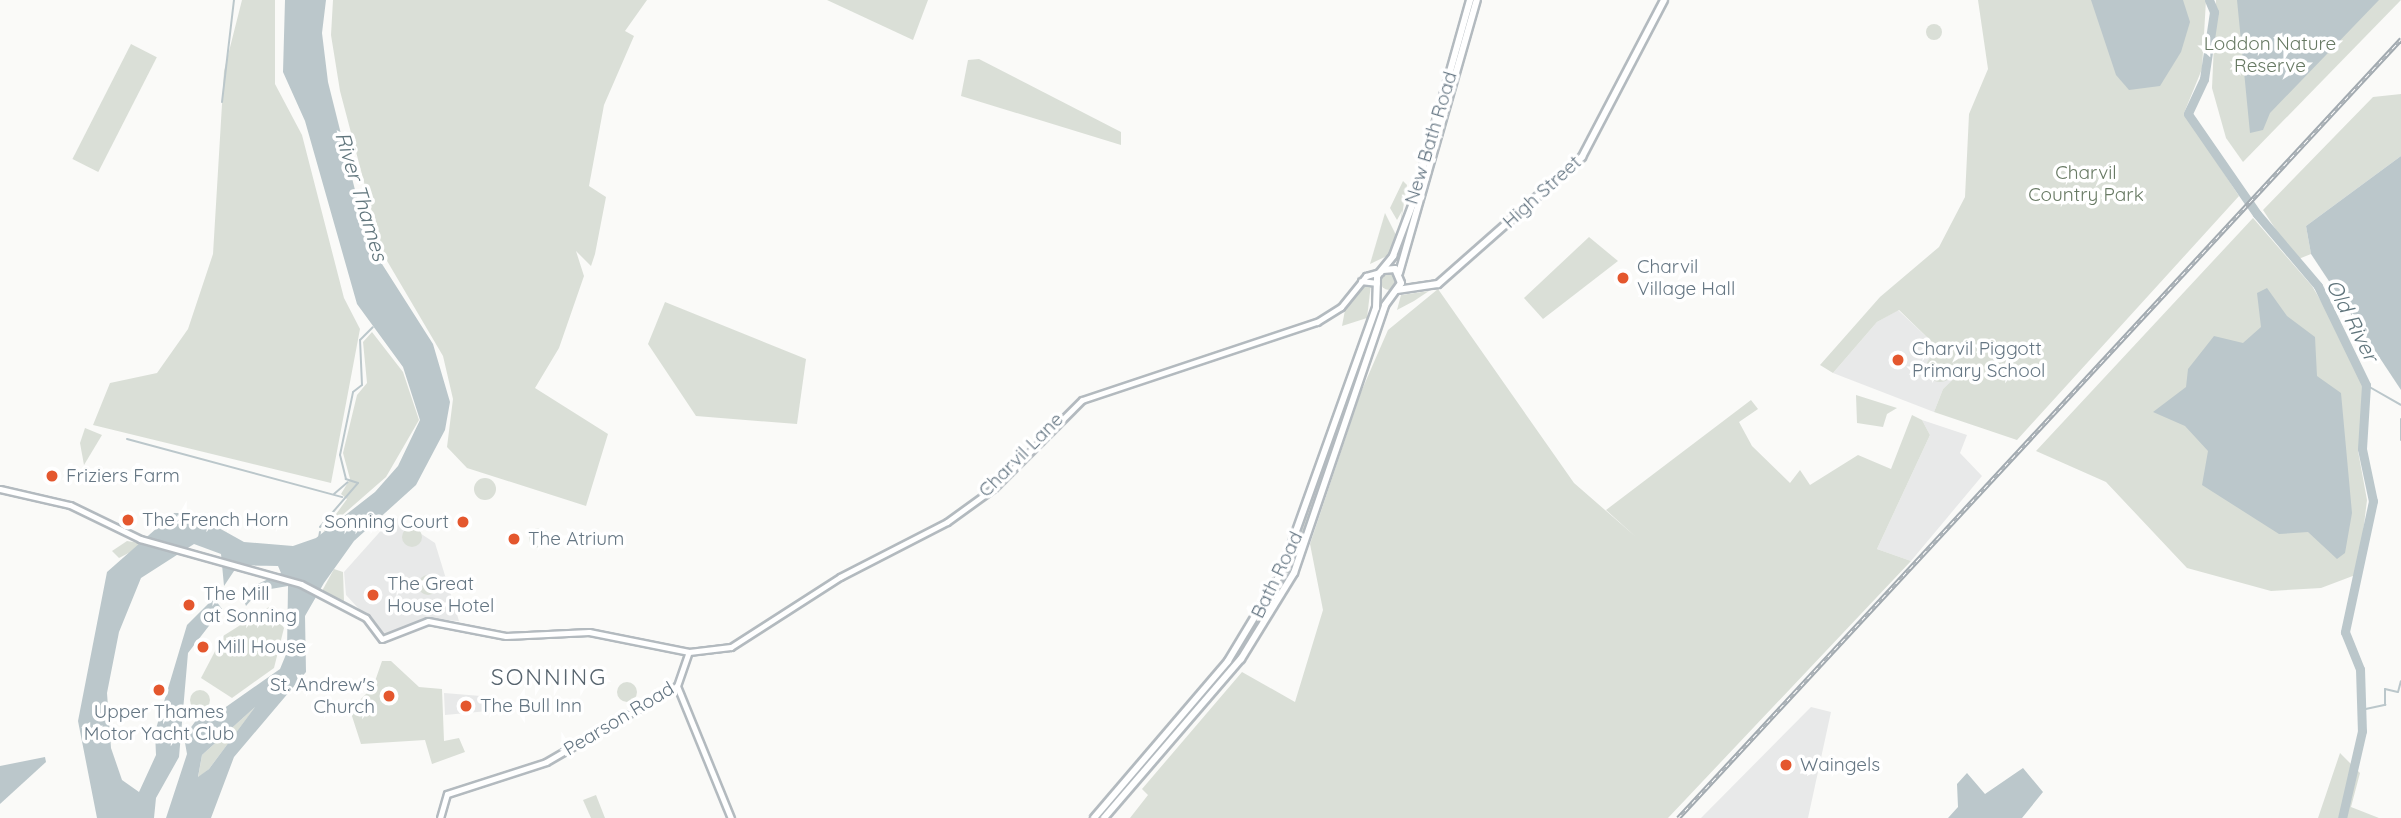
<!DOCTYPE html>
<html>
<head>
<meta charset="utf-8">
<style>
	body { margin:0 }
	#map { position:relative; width:2401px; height:818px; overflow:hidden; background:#fafaf8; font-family:Quicksand,sans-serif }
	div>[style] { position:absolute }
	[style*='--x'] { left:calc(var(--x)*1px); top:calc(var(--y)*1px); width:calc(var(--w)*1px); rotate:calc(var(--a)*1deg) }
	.built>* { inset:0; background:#e8e9e9 }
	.green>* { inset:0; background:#dadfd7; transform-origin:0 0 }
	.round { border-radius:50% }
	.water>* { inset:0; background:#bbc7cb }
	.stream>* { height:2px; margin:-1px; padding:0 1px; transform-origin:1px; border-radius:1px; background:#bbc7cb }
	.river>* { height:9px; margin:-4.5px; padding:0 4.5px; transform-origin:4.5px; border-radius:4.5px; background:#bbc7cb }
	.roads { filter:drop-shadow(2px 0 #b3babf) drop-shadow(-2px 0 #b3babf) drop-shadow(0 2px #b3babf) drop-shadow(0 -2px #b3babf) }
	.secondary>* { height:5px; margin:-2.5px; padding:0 2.5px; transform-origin:2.5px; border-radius:2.5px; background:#fff }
	.primary>* { height:6px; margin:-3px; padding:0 3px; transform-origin:3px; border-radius:3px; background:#fff }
	.rail>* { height:4.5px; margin-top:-2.25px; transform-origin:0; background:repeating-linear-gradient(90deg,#fff 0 5px,#a2aab0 0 10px); box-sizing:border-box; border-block:2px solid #a2aab0 }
	.dots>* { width:19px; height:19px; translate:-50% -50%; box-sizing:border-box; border:4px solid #fff; border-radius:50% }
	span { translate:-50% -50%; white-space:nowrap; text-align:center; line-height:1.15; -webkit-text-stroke:7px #fff; paint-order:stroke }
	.park-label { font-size:19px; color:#687a64 }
	.street-label { font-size:19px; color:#657683 }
	.poi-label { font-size:19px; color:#657683 }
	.left { translate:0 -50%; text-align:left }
	.right { translate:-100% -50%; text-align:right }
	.water-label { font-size:21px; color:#60757c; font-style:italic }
	.quarter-label { font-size:23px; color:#57646e; letter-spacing:2px }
</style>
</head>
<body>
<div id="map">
	<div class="built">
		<i style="clip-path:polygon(1898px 310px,1963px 371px,1943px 389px,1934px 412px,1833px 373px,1877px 322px)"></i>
		<i style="clip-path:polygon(1922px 420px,1967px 435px,1960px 453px,1982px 476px,1911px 561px,1877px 549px,1930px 435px)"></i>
		<i style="clip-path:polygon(394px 516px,435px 543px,459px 621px,423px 619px,383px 635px,346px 595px,344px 572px)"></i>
		<i style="clip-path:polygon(444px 693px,481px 696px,488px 711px,445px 715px)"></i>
		<i style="clip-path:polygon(1811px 707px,1831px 712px,1808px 818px,1701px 818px)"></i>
	</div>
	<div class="green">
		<i style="clip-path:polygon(242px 0,275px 0,275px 84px,302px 135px,344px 298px,360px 329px,331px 483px,93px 425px,110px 383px,157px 373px,188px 329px,213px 254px,224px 71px)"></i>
		<i style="clip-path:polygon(333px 0,647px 0,625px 31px,634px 36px,604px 105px,589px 186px,606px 197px,595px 254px,591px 266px,576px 251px,584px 276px,559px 348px,535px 388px,608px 434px,586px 506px,467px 468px,447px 447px,453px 399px,443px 356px,383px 254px,340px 91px,331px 35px)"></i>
		<i style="clip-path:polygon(827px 0,928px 0,913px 40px)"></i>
		<i style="clip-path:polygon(1978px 0,2206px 0,2202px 69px,2184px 113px,2239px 196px,2017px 440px,1934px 412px,1943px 389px,1962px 371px,1899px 310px,1877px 322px,1833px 373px,1820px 365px,1880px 297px,1939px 247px,1965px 197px,1969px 114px,1988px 69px)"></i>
		<i style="clip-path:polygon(2216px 0,2401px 0,2243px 162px,2226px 138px,2212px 88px)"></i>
		<i class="round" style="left:1926px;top:24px;width:16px;height:16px"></i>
		<i style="left:131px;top:44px;width:29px;height:129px;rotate:27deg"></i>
		<i style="clip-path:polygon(979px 59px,1121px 132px,1121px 145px,961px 96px,968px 60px)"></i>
		<i style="clip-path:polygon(2401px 94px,2401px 156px,2306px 226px,2311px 254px,2296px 260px,2263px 210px,2373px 97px)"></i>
		<i style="clip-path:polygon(1403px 181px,1407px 185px,1400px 227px,1402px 211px,1397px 220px,1390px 208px)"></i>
		<i style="clip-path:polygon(1385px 213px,1396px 235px,1391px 254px,1370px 264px)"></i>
		<i style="clip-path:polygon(2253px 218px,2312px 286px,2371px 385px,2358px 451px,2367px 500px,2358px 574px,2321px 588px,2271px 591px,2187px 568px,2106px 482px,2036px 451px)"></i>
		<i style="clip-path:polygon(1589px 237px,1618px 261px,1543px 319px,1524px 298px)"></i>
		<i class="round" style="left:1380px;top:272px;width:18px;height:18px"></i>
		<i style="clip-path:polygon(1371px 284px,1367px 318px,1342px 326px,1345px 310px,1363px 286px)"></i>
		<i style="clip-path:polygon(1438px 289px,1574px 483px,1636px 537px,1606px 510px,1751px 400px,1758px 409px,1739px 422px,1752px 446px,1790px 483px,1800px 470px,1810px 485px,1858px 455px,1891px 469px,1912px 415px,1922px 420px,1930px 435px,1877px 549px,1911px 561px,1668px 818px,1130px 818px,1148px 795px,1142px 789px,1242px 672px,1295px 702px,1323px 610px,1310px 544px,1361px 392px,1388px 330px)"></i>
		<i style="clip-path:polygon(1429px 291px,1414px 301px,1397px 310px,1401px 295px)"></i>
		<i style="clip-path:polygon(1382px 295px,1376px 329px,1284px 584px,1232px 666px,1097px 818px,1216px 680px,1265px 608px,1302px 529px)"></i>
		<i style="clip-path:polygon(665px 302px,806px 359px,797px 424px,696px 416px,648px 344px)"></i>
		<i style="clip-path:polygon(372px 332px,403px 372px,419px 420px,386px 477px,323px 532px,347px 499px,341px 494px,350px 479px,343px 453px,357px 395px,367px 383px,363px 342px)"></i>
		<i class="round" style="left:1926px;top:354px;width:28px;height:28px"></i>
		<i style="clip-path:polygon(1856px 395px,1897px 408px,1887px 414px,1883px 427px,1857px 423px)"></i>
		<i style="clip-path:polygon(85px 428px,102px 435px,84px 465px,80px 443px)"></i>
		<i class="round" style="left:474px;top:478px;width:22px;height:22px"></i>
		<i class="round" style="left:402px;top:527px;width:20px;height:20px"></i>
		<i class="round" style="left:529px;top:528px;width:20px;height:20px"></i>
		<i style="clip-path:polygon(127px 541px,146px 544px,119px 558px,112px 551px)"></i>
		<i style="clip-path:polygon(334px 569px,343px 572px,344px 601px,322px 591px)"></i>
		<i class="round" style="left:418px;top:575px;width:20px;height:20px"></i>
		<i style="clip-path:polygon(269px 607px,284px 628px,274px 668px,232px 698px,201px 678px,223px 636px)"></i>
		<i style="clip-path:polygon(382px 661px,391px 661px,419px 687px,442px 689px,444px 741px,459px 738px,465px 752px,432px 764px,425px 740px,361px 744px,350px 710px,373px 687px)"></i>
		<i class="round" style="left:617px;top:682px;width:20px;height:20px"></i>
		<i class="round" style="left:190px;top:690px;width:20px;height:20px"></i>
		<i style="clip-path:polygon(256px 706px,209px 769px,198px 778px,202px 755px)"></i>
		<i style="clip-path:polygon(2340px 753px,2360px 773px,2351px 807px,2379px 818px,2318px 818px)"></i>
		<i style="clip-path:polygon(596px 795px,605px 818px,591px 818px,583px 800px)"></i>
	</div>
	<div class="water">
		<i style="clip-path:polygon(evenodd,285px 0,326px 0,322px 33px,328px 82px,368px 242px,433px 344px,450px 402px,445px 430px,416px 485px,354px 541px,324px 583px,305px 616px,306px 672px,234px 757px,211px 818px,166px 818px,187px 754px,184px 737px,197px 719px,223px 709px,280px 669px,287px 652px,288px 586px,259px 591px,246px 606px,241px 592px,281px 573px,278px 566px,238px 565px,224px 586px,221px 554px,194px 544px,141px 578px,119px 632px,107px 693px,111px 748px,122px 780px,139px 792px,156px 755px,155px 732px,187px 625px,214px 598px,222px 609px,188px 653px,179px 757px,156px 798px,154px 818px,97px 818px,78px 721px,107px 572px,174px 513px,192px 513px,244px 542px,293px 546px,316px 538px,375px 492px,398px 466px,420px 420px,403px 367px,357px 304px,305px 121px,283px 72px,285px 0,255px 707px,209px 769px,198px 777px,202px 755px,255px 707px)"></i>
		<i style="clip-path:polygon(2091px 0,2183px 0,2190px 22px,2181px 52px,2160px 86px,2129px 90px,2116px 75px)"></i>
		<i style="clip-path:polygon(2237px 0,2379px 0,2270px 113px,2263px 130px,2250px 133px)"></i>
		<i style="clip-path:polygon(2401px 156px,2401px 390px,2311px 254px,2306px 226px)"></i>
		<i style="clip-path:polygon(2267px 288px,2287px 316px,2315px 337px,2317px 376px,2341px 393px,2352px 513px,2345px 553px,2337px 559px,2308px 532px,2279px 534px,2202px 485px,2208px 451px,2185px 426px,2153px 412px,2186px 387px,2188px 369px,2214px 336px,2243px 343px,2261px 327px,2257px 293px)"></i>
		<i style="clip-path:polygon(45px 757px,46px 762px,0 804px,0 766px)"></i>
		<i style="clip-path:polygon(2023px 768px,2043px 792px,2022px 818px,1948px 818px,1958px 807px,1957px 784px,1967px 773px,1985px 794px)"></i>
	</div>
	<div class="stream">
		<i style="--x:222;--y:102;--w:103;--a:-83.3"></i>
		<i style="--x:2366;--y:385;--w:40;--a:29.7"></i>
		<i style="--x:2401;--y:419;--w:21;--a:90"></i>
		<i style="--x:127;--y:439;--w:223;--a:15.1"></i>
		<i style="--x:334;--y:494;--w:18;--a:-41"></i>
		<i style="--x:320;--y:527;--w:58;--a:-49.2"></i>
		<i style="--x:358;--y:483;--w:13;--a:-162"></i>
		<i style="--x:346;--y:479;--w:25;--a:-104"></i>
		<i style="--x:340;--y:455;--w:64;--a:-78.3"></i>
		<i style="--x:353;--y:392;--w:11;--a:-38"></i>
		<i style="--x:362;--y:385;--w:45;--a:-92.5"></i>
		<i style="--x:360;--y:340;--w:18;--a:-45"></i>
		<i style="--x:319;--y:538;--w:6;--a:-81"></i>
		<i style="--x:2361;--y:710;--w:25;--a:-12"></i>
		<i style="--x:2385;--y:705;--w:16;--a:-90"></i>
		<i style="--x:2385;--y:689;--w:13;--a:13"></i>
		<i style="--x:2398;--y:692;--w:11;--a:-75"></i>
	</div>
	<div class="river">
		<i style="--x:2209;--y:0;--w:13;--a:67"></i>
		<i style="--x:2214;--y:12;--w:68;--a:98.5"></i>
		<i style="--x:2204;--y:79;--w:38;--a:115"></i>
		<i style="--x:2188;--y:114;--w:121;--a:55.4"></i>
		<i style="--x:2257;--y:214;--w:94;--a:49.7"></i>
		<i style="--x:2318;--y:286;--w:110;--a:64.1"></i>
		<i style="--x:2366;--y:385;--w:64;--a:93.6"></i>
		<i style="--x:2362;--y:449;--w:53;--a:78.1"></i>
		<i style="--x:2373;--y:501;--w:134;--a:102.1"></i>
		<i style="--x:2345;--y:632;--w:40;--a:68"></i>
		<i style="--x:2360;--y:669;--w:62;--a:88.2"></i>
		<i style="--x:2362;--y:731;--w:89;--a:102.9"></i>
	</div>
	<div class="roads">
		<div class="secondary">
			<i style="--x:1361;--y:281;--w:16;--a:7"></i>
			<i style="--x:0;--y:489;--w:72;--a:12.9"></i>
			<i style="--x:70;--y:505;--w:78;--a:25.9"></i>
			<i style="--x:140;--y:539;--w:167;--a:15.6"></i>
			<i style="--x:301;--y:584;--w:73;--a:27.6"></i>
			<i style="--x:366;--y:618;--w:26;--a:53"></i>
			<i style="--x:382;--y:639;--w:49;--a:-21.4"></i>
			<i style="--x:428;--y:621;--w:79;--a:10.9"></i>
			<i style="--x:506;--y:636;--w:83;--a:-2.8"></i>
			<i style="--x:589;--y:632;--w:102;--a:11.3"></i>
			<i style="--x:689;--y:652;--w:42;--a:-6.8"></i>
			<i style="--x:731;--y:647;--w:130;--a:-32.7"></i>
			<i style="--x:840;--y:577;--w:120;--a:-27.2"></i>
			<i style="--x:947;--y:522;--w:58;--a:-35.9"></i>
			<i style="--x:994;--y:488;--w:124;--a:-45"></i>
			<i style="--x:1082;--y:400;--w:248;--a:-18.4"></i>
			<i style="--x:1317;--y:322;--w:28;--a:-32"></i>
			<i style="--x:1341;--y:307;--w:40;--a:-51"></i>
			<i style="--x:1366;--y:276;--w:15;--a:-16"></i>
			<i style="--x:677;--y:686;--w:143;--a:67.8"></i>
			<i style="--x:440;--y:818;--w:25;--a:-74"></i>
			<i style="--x:447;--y:794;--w:104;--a:-17.9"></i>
			<i style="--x:546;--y:762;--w:151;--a:-30.1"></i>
			<i style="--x:677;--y:686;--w:36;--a:-71"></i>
		</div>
		<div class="primary">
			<i style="--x:1399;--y:273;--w:284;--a:-74.1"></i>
			<i style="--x:1397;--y:290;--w:41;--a:-8.3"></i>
			<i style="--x:1438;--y:284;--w:192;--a:-41.4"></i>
			<i style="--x:1582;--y:157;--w:177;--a:-62.4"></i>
			<i style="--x:1094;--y:818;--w:206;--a:-49.5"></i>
			<i style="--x:1228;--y:661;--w:103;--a:-58.9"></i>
			<i style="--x:1281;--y:573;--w:282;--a:-70.3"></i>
			<i style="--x:1376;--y:308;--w:32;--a:-88"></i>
			<i style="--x:1377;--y:276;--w:26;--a:-51"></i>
			<i style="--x:1393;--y:256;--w:57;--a:-69.3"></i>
			<i style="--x:1413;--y:203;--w:211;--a:-74.3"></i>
			<i style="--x:1104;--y:818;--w:210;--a:-49.3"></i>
			<i style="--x:1241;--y:659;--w:101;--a:-58.4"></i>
			<i style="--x:1294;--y:573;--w:283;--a:-71.2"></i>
			<i style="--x:1385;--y:305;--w:27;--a:-54"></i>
			<i style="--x:1401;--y:283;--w:15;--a:-113"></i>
			<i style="--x:1395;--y:269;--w:12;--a:175"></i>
		</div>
	</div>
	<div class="rail">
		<i style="--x:1678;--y:818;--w:1063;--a:-47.14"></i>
	</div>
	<div class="dots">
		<i style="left:1623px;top:278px;background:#e4572e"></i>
		<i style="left:1898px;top:360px;background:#e4572e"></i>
		<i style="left:52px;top:476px;background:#e4572e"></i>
		<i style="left:128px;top:520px;background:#e4572e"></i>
		<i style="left:463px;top:522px;background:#e4572e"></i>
		<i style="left:514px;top:539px;background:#e4572e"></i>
		<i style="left:373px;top:595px;background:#e4572e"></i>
		<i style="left:189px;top:605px;background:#e4572e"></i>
		<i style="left:203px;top:647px;background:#e4572e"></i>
		<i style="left:159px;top:690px;background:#e4572e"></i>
		<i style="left:389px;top:696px;background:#e4572e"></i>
		<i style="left:466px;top:706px;background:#e4572e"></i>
		<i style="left:1786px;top:765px;background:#e4572e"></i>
	</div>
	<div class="park-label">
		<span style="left:2270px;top:55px">Loddon Nature<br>Reserve</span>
		<span style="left:2086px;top:184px">Charvil<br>Country Park</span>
	</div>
	<div class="street-label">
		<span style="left:1431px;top:138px;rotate:-73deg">New Bath Road</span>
		<span style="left:1542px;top:192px;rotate:-42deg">High Street</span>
		<span style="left:1021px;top:455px;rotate:-45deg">Charvil Lane</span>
		<span style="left:1277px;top:575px;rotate:-64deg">Bath Road</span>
		<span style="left:619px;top:719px;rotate:-31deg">Pearson Road</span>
	</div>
	<div class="poi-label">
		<span class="left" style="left:1637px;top:278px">Charvil<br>Village Hall</span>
		<span class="left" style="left:1912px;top:360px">Charvil Piggott<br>Primary School</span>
		<span class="left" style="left:66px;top:476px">Friziers Farm</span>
		<span class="left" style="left:142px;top:520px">The French Horn</span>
		<span class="right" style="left:449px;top:522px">Sonning Court</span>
		<span class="left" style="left:528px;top:539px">The Atrium</span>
		<span class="left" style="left:387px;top:595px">The Great<br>House Hotel</span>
		<span class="left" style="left:203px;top:605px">The Mill<br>at Sonning</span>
		<span class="left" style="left:217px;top:647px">Mill House</span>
		<span class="right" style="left:375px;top:696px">St. Andrew's<br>Church</span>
		<span class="left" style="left:480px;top:706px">The Bull Inn</span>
		<span style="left:159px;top:723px">Upper Thames<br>Motor Yacht Club</span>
		<span class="left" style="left:1800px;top:765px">Waingels</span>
	</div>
	<div class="water-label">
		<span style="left:362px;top:196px;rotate:73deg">River Thames</span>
		<span style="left:2353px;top:320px;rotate:63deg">Old River</span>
	</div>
	<div class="quarter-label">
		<span style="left:549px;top:677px">SONNING</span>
	</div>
</div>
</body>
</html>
